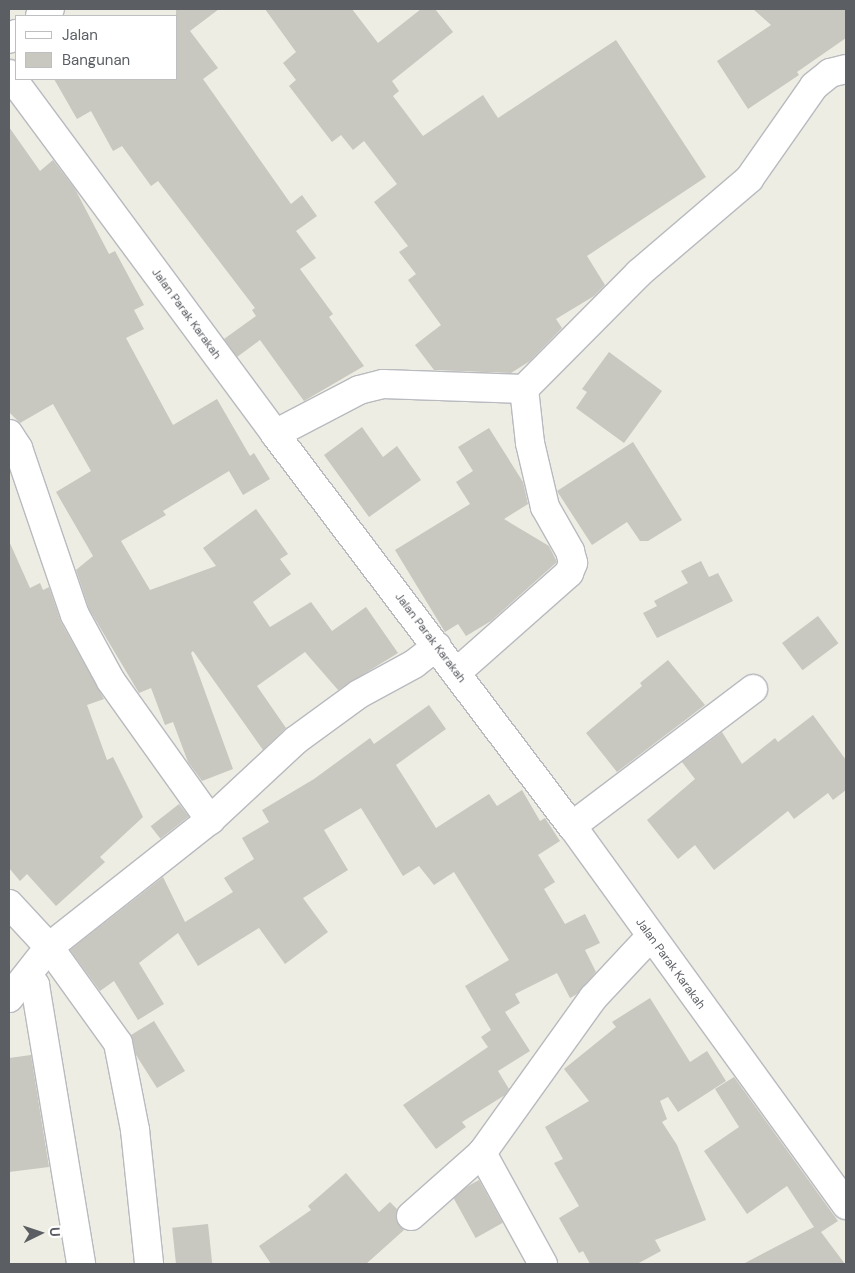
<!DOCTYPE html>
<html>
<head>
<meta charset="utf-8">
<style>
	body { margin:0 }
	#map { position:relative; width:855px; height:1273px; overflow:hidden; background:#edede3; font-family:"DM Sans",sans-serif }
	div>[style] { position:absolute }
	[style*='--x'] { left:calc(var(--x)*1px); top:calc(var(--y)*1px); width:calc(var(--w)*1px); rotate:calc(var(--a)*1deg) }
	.building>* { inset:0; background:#c8c7c0; transform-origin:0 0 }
	.roads { filter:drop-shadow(1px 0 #b8babf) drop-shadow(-1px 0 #b8babf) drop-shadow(0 1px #b8babf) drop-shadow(0 -1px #b8babf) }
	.street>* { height:28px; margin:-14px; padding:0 14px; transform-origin:14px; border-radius:14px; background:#fff }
	.secondary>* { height:28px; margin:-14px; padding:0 14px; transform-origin:14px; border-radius:14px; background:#fff }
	span { translate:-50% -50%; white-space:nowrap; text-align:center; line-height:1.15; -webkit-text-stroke:4px #fff; paint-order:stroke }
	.street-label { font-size:12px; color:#5b5e63 }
	.frame { position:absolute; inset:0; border:10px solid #5b5e63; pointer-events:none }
	.legend { position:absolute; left:15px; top:15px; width:162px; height:65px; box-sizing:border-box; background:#fff; border:1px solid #bdbfc1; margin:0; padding:6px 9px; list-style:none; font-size:15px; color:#5b5e63 }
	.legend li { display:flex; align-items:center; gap:10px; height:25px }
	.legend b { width:25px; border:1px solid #bdbfc1 }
	.north { position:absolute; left:15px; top:1208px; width:50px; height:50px; -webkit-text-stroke:4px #fff; paint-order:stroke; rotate:86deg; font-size:14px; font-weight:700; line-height:20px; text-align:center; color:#5b5e63 }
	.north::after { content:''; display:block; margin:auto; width:18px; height:22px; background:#5b5e63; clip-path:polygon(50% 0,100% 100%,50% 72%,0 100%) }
</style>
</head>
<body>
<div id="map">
	<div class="building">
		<i style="clip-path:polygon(176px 9px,219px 9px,190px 31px,218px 68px,203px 79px,291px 204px,302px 195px,317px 216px,296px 231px,316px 258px,300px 269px,333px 314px,329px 317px,364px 366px,304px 401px,260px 340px,237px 357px,224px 339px,256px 316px,252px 310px,255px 308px,158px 181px,151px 186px,122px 146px,113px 151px,91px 111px,77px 119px,54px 79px,176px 79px)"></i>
		<i style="clip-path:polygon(265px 9px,352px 9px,378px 43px,421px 9px,435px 9px,453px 32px,392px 81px,399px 91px,393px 96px,423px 136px,483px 95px,498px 118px,616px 40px,706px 177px,587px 256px,605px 285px,594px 296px,556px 319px,562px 328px,530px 361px,511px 373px,434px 370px,415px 345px,441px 325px,408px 280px,416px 274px,399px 252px,408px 246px,374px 202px,397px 184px,364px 141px,353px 150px,341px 135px,332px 142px,289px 86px,296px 80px,283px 63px,296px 52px)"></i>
		<i style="clip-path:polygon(753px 9px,846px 9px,846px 38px,797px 72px,799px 75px,748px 109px,717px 61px,771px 25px)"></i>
		<i style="clip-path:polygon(9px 127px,40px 171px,53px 160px,75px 189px,109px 254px,115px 251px,144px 305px,134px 310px,144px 329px,126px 338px,173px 425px,217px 399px,250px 456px,254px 453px,270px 479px,243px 495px,229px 471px,163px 511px,166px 515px,121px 541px,150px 590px,216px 566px,203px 548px,256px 509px,288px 554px,280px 559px,291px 574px,253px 602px,270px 627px,311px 602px,332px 631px,366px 607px,398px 653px,338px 690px,305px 652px,257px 686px,286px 728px,263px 750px,193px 651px,191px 653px,233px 769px,202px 781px,188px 762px,173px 722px,165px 725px,151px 688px,139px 693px,89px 609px,76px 570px,93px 556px,56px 492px,91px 471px,53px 404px,20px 423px,9px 412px)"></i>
		<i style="clip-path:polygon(609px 352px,662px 391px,624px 443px,576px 408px,587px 392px,582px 389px)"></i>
		<i style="clip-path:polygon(362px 427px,383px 457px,397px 446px,421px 480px,369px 517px,324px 455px)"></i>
		<i style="clip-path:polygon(489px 428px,523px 482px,528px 504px,504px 519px,549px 546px,557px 562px,491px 621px,466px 636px,458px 624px,445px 632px,395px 550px,470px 504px,456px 482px,473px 471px,458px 447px)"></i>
		<i style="clip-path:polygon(633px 442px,682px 520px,648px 541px,640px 541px,627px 522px,592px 545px,557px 491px)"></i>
		<i style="clip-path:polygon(9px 541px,30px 588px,40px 583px,43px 590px,49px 587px,61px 622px,104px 699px,87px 705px,107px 760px,113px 757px,143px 817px,100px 857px,105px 862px,56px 906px,27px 874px,20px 881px,9px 868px)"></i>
		<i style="clip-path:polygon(701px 561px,709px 577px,718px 573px,733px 601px,657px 638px,643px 613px,657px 606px,654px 601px,688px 583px,681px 571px)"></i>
		<i style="left:818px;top:616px;width:34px;height:45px;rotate:53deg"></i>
		<i style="clip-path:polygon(668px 660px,705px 705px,617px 772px,586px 733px,642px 686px,640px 683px)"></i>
		<i style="clip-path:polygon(429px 705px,446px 729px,396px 765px,436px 828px,489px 794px,497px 806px,522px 790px,540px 821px,545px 818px,560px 841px,538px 855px,555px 882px,544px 889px,565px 924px,585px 914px,600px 943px,585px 950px,596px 972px,577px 994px,570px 998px,557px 973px,515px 994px,520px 1003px,505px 1012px,530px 1051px,498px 1071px,509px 1089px,505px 1095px,462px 1122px,466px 1127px,436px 1149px,403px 1105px,488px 1047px,481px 1037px,491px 1030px,465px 986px,509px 960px,454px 872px,434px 885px,419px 866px,403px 876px,361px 808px,324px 830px,348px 870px,303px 898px,328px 932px,285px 964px,259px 928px,198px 966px,178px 933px,139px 963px,164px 1004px,138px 1020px,114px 981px,100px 991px,70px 950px,163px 877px,185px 922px,233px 892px,224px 878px,254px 859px,242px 838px,269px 822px,262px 810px,314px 779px,370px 738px,374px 744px)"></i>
		<i style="clip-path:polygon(813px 715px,846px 760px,846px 790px,833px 800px,828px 793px,794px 819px,788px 811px,714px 870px,695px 845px,678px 859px,647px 820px,695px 779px,682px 762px,722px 732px,742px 764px,775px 738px,778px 742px)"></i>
		<i style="left:179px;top:804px;width:16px;height:36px;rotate:52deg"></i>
		<i style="clip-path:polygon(650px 998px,690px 1062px,707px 1051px,726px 1081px,678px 1112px,668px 1097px,660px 1101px,667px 1119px,662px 1122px,677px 1145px,706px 1220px,655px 1240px,661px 1251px,637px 1264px,590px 1264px,583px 1251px,579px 1253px,559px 1218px,579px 1206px,554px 1163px,563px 1159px,545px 1127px,589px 1101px,564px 1069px,616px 1027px,612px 1022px)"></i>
		<i style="clip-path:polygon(154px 1021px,185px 1071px,157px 1088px,136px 1055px,131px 1035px)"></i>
		<i style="clip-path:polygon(31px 1055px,49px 1167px,9px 1172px,9px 1058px)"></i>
		<i style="clip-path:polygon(734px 1077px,838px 1221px,821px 1232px,845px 1264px,743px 1264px,814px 1227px,787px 1186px,747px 1214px,704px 1151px,739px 1127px,715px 1089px)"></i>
		<i style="clip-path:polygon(346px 1173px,379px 1212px,390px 1202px,397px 1209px,396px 1220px,404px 1230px,366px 1264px,271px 1264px,259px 1246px,311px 1210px,308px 1206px)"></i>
		<i style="left:479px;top:1180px;width:49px;height:31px;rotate:61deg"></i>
		<i style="left:208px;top:1224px;width:40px;height:36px;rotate:84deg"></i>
	</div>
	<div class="roads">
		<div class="street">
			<i style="--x:40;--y:16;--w:12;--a:-35"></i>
			<i style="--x:9;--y:39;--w:9;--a:-36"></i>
			<i style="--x:9;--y:434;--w:17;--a:57"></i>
			<i style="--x:18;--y:448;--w:176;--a:71.2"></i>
			<i style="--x:75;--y:615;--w:75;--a:61.4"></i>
			<i style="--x:111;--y:681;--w:171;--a:54.5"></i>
			<i style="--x:275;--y:434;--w:95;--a:-27.6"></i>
			<i style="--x:359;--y:390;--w:25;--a:-14"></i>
			<i style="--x:383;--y:384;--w:141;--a:2"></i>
			<i style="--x:524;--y:389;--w:163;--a:-45.2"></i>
			<i style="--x:639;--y:273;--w:145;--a:-40.5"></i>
			<i style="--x:749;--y:179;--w:113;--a:-55"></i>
			<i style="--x:814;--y:86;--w:21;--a:-39"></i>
			<i style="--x:830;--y:73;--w:16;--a:-14"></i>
			<i style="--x:456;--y:673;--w:151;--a:-41.5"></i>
			<i style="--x:569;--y:573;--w:11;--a:-68"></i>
			<i style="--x:573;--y:563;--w:12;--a:-104"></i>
			<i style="--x:570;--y:551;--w:51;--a:-119.6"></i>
			<i style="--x:545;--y:507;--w:66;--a:-103.2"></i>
			<i style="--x:530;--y:443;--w:54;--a:-96.3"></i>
			<i style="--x:572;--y:826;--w:227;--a:-37.1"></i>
			<i style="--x:9;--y:904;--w:59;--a:47.1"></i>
			<i style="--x:49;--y:947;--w:118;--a:54.3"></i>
			<i style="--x:118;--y:1043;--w:89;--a:78.9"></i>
			<i style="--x:135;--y:1130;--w:135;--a:84"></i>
			<i style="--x:28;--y:977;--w:11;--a:49"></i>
			<i style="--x:35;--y:985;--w:283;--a:80.6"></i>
			<i style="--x:9;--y:998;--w:65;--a:-51.9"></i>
			<i style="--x:49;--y:947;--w:205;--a:-38.3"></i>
			<i style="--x:210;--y:820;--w:117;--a:-42.9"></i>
			<i style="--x:296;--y:740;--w:78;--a:-36.1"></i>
			<i style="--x:359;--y:694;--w:63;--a:-28.6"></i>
			<i style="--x:414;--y:664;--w:29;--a:-38"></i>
			<i style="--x:411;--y:1216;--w:95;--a:-41.6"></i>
			<i style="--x:543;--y:1264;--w:127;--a:-118.8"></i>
			<i style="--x:482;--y:1153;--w:191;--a:-54.4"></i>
			<i style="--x:593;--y:998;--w:83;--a:-46.9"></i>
		</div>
		<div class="secondary">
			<i style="--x:9;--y:74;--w:448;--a:53.5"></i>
			<i style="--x:275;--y:434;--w:492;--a:52.9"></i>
			<i style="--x:572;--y:826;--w:468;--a:54.1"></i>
		</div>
	</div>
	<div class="street-label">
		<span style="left:186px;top:314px;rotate:54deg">Jalan Parak Karakah</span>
		<span style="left:430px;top:638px;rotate:53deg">Jalan Parak Karakah</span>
		<span style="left:670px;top:964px;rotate:54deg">Jalan Parak Karakah</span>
	</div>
	<div class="frame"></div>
	<ul class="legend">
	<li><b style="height:6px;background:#fff"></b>Jalan</li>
	<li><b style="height:14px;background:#c8c7c0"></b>Bangunan</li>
	</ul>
	<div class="north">U</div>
</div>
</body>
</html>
